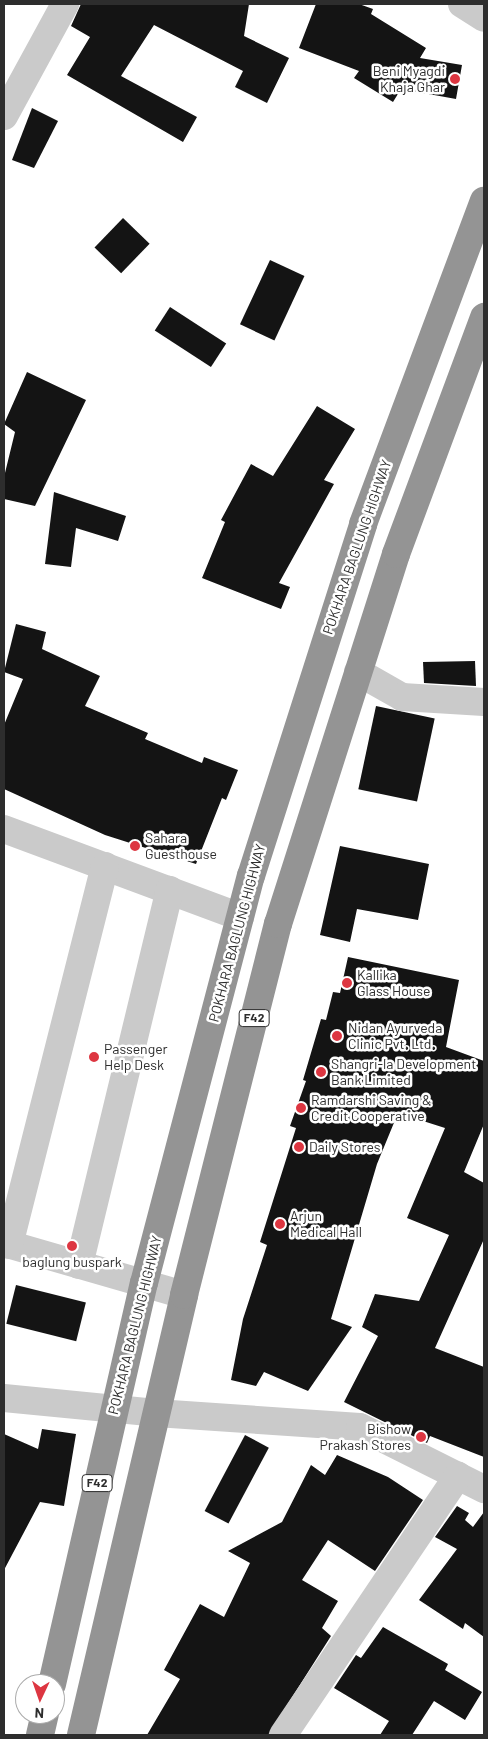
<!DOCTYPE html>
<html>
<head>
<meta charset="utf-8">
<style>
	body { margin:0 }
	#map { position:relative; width:488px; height:1739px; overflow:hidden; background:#fff; font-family:Barlow,sans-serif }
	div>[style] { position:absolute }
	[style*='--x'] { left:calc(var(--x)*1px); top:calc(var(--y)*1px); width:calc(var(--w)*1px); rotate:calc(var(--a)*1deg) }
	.building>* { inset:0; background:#141414; transform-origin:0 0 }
	.minor>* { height:28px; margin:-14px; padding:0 14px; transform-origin:14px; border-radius:14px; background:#cacaca }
	.highway>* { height:28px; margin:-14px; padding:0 14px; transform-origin:14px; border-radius:14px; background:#949494 }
	.dots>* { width:14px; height:14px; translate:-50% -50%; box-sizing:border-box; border:2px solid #fff; border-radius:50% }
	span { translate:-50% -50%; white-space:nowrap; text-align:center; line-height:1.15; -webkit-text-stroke:5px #fff; paint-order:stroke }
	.shield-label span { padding:1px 4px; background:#fff; border:1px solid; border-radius:4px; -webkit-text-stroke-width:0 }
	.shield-label { font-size:12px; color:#2d2d2d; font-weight:700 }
	.poi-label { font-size:14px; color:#2d2d2d }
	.right { translate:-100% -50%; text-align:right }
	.left { translate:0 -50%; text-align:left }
	.street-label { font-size:14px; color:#2d2d2d }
	.frame { position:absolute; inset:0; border:5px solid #2d2d2d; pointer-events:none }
	.north { position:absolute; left:15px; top:1674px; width:50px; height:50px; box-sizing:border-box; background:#fff; border:1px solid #ababab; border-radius:50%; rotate:183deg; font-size:14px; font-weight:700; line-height:20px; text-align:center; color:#2d2d2d }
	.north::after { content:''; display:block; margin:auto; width:18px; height:22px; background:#dd3641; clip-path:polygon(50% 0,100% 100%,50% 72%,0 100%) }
</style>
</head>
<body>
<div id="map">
	<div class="building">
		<i style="clip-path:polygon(81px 4px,249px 4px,244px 36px,289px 58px,267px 103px,235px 87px,243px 71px,154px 25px,121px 76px,197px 117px,183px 142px,67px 75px,90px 37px,71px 26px)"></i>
		<i style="clip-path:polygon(316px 4px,359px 4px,373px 9px,371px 14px,426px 48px,420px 58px,462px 65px,456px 99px,401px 89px,393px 102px,354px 78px,359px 71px,299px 48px)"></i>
		<i style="clip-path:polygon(32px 108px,58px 121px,34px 168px,12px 160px)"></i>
		<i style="left:123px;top:218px;width:37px;height:41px;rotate:44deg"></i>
		<i style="left:270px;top:260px;width:38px;height:71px;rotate:25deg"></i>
		<i style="left:170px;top:307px;width:67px;height:28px;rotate:33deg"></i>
		<i style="clip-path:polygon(27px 372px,86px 400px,35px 506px,4px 499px,4px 477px,15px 432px,4px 424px)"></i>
		<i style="clip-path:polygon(317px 406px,355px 429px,324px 480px,334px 484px,279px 583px,290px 587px,281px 609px,202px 578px,225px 522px,221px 520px,251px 464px,273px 476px)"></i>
		<i style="clip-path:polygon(54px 492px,126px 516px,118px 541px,76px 528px,71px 567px,45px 564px)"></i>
		<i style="clip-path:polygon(16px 624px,46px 632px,42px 649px,100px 676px,85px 706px,148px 733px,145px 739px,202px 763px,204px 757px,238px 770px,226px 800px,222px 798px,196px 864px,105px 835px,4px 789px,4px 725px,23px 679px,4px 672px)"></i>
		<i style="clip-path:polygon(475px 661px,476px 686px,424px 683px,423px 662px)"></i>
		<i style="left:376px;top:706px;width:60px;height:85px;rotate:12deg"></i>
		<i style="clip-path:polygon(340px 846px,429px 864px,418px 920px,357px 909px,350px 942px,320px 935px)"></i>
		<i style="clip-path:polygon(348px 957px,459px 980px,446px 1047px,484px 1061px,484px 1124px,464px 1172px,484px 1183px,484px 1239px,435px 1348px,484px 1367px,484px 1457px,430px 1436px,427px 1443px,344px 1402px,378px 1336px,362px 1327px,375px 1294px,419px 1301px,449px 1235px,407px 1218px,445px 1128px,398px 1113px,377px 1164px,331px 1319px,352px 1327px,308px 1391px,264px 1372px,256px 1386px,231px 1380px,243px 1319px,267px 1245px,260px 1242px,296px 1128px,290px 1126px,306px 1081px,303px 1080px,321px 1019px,326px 1020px,333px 992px,340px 993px)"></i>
		<i style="left:16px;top:1285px;width:72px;height:40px;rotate:14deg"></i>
		<i style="clip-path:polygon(42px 1429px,76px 1434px,64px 1506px,40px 1502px,4px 1570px,4px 1434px,38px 1449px)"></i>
		<i style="left:245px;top:1435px;width:27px;height:86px;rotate:28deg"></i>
		<i style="clip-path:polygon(337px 1455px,388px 1477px,423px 1500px,375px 1571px,328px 1540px,302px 1580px,338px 1601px,322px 1628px,331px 1636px,268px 1735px,147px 1735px,180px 1679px,164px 1670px,200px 1604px,224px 1617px,250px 1563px,228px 1551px,282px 1522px,311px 1465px,325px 1475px)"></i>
		<i style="clip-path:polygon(457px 1506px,469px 1513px,465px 1520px,473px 1527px,484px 1512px,484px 1637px,465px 1623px,463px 1629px,419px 1600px,457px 1549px,435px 1537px)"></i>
		<i style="clip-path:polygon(383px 1627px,448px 1664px,445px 1670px,482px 1692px,465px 1720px,434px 1701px,412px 1735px,380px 1735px,389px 1721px,334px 1688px,356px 1655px,361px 1658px)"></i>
	</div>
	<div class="minor">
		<i style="--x:462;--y:4;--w:26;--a:32"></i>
		<i style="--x:4;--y:116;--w:128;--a:-61.4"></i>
		<i style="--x:358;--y:672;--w:51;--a:29.6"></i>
		<i style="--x:402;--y:697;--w:82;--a:3.5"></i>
		<i style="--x:4;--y:829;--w:252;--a:20.4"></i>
		<i style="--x:4;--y:1243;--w:187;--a:16.1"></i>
		<i style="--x:9;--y:1245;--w:391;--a:-75.8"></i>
		<i style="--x:79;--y:1265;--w:386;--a:-76.4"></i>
		<i style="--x:4;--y:1398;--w:153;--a:5.6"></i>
		<i style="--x:156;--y:1413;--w:204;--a:3.9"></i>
		<i style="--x:360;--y:1427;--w:139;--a:26.6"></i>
		<i style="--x:283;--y:1735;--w:313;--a:-56"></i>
	</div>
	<div class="highway">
		<i style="--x:52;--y:1684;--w:411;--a:-77.1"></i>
		<i style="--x:144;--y:1283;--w:421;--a:-75.3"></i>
		<i style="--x:251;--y:876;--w:369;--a:-72.3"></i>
		<i style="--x:363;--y:524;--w:345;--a:-69.5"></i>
		<i style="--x:40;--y:1735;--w:22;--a:-77"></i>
		<i style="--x:81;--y:1735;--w:452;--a:-76.8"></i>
		<i style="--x:184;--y:1295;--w:383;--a:-75.8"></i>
		<i style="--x:278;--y:924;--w:388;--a:-72.3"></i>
		<i style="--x:396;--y:554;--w:253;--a:-69.6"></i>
	</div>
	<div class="dots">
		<i style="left:455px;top:79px;background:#dd3641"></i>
		<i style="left:135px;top:846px;background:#dd3641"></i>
		<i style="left:347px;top:983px;background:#dd3641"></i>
		<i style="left:337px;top:1036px;background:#dd3641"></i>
		<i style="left:94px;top:1057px;background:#dd3641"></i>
		<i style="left:321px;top:1072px;background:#dd3641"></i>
		<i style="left:301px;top:1108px;background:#dd3641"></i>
		<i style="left:299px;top:1147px;background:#dd3641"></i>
		<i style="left:280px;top:1224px;background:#dd3641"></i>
		<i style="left:72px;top:1246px;background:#dd3641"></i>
		<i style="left:421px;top:1437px;background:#dd3641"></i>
	</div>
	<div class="shield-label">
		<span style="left:254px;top:1018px">F42</span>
		<span style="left:97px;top:1483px">F42</span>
	</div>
	<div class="poi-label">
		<span class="right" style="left:445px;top:79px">Beni Myagdi<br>Khaja Ghar</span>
		<span class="left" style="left:145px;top:846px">Sahara<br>Guesthouse</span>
		<span class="left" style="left:357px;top:983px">Kallika<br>Glass House</span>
		<span class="left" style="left:348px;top:1036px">Nidan Ayurveda<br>Clinic Pvt. Ltd.</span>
		<span class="left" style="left:104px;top:1057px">Passenger<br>Help Desk</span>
		<span class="left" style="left:331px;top:1072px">Shangri-la Development<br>Bank Limited</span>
		<span class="left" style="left:311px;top:1108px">Ramdarshi Saving &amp;<br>Credit Cooperative</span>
		<span class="left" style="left:309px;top:1147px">Daily Stores</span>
		<span class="left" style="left:290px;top:1224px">Arjun<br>Medical Hall</span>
		<span style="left:72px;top:1262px">baglung buspark</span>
		<span class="right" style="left:411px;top:1437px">Bishow<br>Prakash Stores</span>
	</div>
	<div class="street-label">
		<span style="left:357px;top:547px;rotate:-71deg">POKHARA BAGLUNG HIGHWAY</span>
		<span style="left:237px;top:933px;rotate:-75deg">POKHARA BAGLUNG HIGHWAY</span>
		<span style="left:135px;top:1325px;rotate:-76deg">POKHARA BAGLUNG HIGHWAY</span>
	</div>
	<div class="frame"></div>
	<div class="north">N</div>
</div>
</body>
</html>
